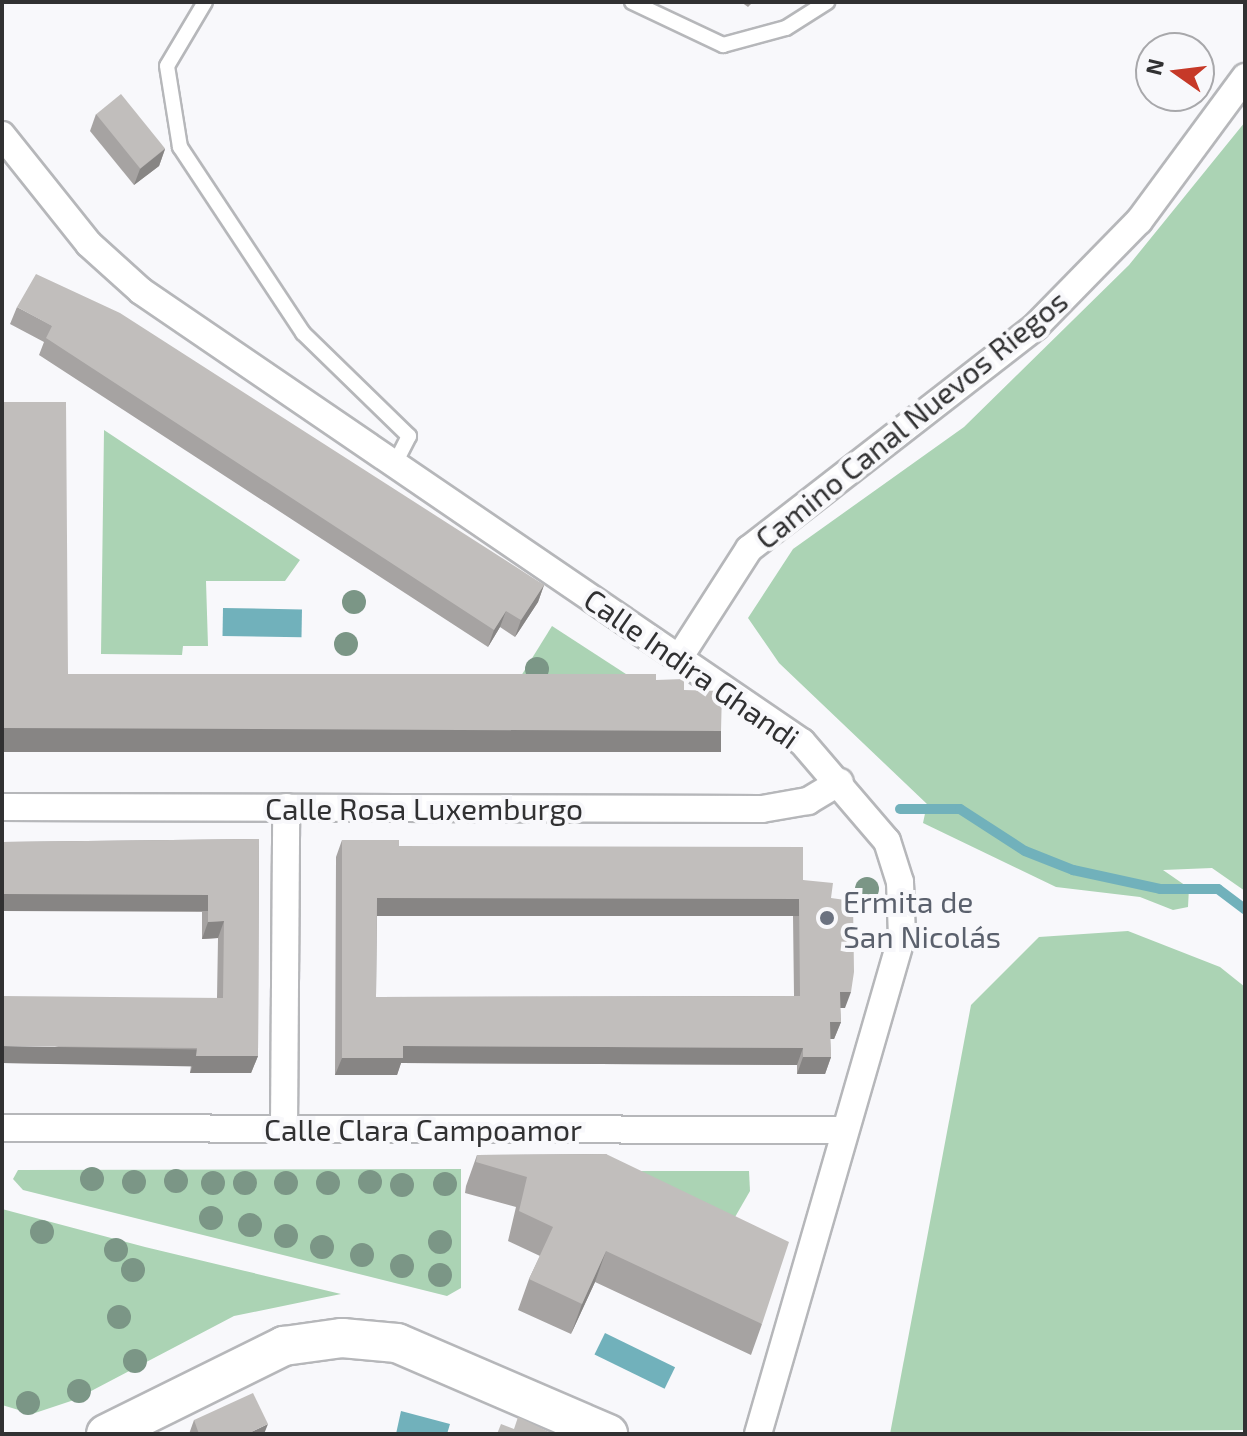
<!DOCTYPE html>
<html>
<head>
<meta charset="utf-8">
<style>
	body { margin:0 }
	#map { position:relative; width:1247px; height:1436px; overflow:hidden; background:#f8f8fb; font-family:"Exo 2",sans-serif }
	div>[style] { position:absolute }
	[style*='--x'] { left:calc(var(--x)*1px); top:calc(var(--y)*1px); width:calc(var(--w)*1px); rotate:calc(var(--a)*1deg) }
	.green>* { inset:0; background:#abd3b4 }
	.water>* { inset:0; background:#71b1bb; transform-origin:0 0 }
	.stream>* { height:10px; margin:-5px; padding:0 5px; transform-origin:5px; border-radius:5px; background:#71b1bb }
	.roads { filter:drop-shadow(2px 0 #b6b7ba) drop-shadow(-2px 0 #b6b7ba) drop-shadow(0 2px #b6b7ba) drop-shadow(0 -2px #b6b7ba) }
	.lane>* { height:14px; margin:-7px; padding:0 7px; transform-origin:7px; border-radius:7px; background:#fff }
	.street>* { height:26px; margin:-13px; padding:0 13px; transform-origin:13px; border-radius:13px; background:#fff }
	.secondary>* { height:38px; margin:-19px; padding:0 19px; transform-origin:19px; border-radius:19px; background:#fff }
	.trees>* { width:24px; height:24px; margin:-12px; border-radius:50%; background:#7b9686 }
	.wall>* { inset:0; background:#a6a3a2 }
	.shaded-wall>* { inset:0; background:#878584; transform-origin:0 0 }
	.building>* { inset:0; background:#c1bebc; transform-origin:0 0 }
	.dots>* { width:22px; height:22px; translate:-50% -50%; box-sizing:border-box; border:4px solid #f8f8fb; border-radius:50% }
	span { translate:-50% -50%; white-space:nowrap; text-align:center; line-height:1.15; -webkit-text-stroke:8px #f8f8fb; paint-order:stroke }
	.street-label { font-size:30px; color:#313132 }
	.worship-label { font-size:30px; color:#5b616d }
	.left { translate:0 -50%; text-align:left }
	.frame { position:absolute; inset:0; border:4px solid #313132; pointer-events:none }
	.north { position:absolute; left:1135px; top:32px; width:80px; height:80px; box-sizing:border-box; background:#f8f8fb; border:2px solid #a8a8ab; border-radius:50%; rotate:284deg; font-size:22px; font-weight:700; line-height:32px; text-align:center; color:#313132 }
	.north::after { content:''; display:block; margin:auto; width:28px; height:36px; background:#c63928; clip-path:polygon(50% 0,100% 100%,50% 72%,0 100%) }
</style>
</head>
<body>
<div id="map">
	<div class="green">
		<i style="clip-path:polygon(1245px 122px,1245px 891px,1212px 868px,1163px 870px,1189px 888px,1188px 907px,1173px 910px,1140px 897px,1056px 887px,923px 823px,927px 804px,779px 663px,748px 618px,793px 549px,964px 427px,1129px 265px)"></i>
		<i style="clip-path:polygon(104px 430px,300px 560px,285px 581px,206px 581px,208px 646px,183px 646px,182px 655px,101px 654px)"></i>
		<i style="clip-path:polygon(552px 626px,629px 676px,521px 676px)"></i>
		<i style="clip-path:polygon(1128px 931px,1220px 967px,1245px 987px,1245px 1430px,890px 1434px,971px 1005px,1039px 937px)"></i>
		<i style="clip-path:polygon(461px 1169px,461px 1288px,447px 1296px,23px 1190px,13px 1179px,18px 1170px)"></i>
		<i style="clip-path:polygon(616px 1171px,749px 1171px,750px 1191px,731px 1224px)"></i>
		<i style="clip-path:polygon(2px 1209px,145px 1247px,341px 1294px,234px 1316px,74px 1400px,32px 1414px,2px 1405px)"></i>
	</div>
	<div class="water">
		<i style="left:223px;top:608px;width:79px;height:28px;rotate:1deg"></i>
		<i style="left:605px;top:1333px;width:78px;height:24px;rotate:26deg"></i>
		<i style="clip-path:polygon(401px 1411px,450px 1424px,447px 1434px,396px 1434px)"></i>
	</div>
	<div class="stream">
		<i style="--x:900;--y:809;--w:60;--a:0"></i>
		<i style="--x:960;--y:809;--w:77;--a:32.9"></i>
		<i style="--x:1025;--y:851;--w:52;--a:21.6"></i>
		<i style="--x:1073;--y:870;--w:89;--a:12.3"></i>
		<i style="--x:1160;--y:889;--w:58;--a:0"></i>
		<i style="--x:1218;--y:889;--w:34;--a:37"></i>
	</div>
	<div class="roads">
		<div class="lane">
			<i style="--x:205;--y:2;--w:74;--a:120.7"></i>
			<i style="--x:167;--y:66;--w:82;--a:80.9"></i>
			<i style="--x:180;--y:147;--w:223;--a:56.5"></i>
			<i style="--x:303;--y:333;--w:148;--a:44.2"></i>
			<i style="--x:409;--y:436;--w:31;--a:117"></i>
			<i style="--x:632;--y:2;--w:101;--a:25.3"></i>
			<i style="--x:723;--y:45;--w:65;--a:-15.1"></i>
			<i style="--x:786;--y:28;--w:49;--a:-32.4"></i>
		</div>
		<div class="street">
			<i style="--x:2;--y:135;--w:139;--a:51.4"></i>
			<i style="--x:89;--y:244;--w:70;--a:42.1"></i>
			<i style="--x:141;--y:291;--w:800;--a:34.31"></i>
			<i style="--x:802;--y:742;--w:130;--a:49.4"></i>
			<i style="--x:887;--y:841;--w:43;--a:72.4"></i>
			<i style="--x:900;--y:882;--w:54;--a:87.9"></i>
			<i style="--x:902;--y:936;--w:518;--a:106.13"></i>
			<i style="--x:679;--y:658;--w:130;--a:-57.3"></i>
			<i style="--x:749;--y:549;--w:363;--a:-37.8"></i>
			<i style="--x:1036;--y:326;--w:147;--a:-45.6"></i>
			<i style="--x:1139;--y:221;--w:179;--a:-53.6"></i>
			<i style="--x:2;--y:807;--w:760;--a:0.15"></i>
			<i style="--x:762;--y:809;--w:47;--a:-9.9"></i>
			<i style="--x:808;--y:801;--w:37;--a:-31"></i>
			<i style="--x:2;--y:1128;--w:843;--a:0.14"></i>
			<i style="--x:284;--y:1128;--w:321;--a:-89.6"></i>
		</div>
		<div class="secondary">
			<i style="--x:106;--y:1434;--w:199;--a:-26.3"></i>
			<i style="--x:284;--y:1346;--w:59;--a:-7.9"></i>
			<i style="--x:342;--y:1338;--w:55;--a:5.2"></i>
			<i style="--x:397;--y:1343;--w:230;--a:23.3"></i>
		</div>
	</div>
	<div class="trees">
		<i style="left:354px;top:602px"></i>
		<i style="left:346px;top:644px"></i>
		<i style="left:537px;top:669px"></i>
		<i style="left:867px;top:889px"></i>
		<i style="left:92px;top:1179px"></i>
		<i style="left:176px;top:1181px"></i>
		<i style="left:134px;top:1182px"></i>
		<i style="left:370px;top:1182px"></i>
		<i style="left:213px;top:1183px"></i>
		<i style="left:245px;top:1183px"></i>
		<i style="left:286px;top:1183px"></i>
		<i style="left:328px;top:1183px"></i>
		<i style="left:445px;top:1184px"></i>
		<i style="left:402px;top:1185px"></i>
		<i style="left:211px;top:1218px"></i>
		<i style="left:250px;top:1225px"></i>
		<i style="left:42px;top:1232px"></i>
		<i style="left:286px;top:1236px"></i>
		<i style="left:440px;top:1242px"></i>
		<i style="left:322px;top:1247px"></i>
		<i style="left:116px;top:1250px"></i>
		<i style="left:362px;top:1255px"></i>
		<i style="left:402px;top:1266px"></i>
		<i style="left:133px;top:1270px"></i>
		<i style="left:440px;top:1275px"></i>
		<i style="left:119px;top:1317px"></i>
		<i style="left:135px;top:1361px"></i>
		<i style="left:79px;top:1391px"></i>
		<i style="left:28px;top:1403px"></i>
	</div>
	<div class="wall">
		<i style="clip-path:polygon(741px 2px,753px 2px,748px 7px)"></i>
		<i style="clip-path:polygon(96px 114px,165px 149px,159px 166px,134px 185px,90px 131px)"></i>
		<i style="clip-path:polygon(17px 307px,544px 585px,538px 602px,515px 637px,500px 627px,488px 647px,39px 355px,44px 342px,10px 324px)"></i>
		<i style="clip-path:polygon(259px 839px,258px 1056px,251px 1073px,190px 1073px,191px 1065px,2px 1063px,217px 998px,218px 938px,202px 939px,202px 912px,2px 911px,2px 842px)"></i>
		<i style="clip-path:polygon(evenodd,342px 840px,399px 846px,803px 880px,831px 898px,845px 1008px,840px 1008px,841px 1022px,834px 1039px,830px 1039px,831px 1057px,825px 1074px,797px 1074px,797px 1065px,401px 1063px,397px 1075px,335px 1075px,336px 857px,342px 840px,377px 915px,793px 916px,794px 996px,376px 997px,377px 915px)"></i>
		<i style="clip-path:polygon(606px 1154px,762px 1324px,751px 1355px,595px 1282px,571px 1334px,518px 1310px,529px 1279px,540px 1256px,508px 1241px,516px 1207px,465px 1193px,466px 1186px,477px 1155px)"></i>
		<i style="clip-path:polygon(194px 1420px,264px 1434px,189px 1434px)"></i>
	</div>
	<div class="shaded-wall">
		<i style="clip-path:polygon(165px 149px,159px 166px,134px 185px,140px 169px)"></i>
		<i style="clip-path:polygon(544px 585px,538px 602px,515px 637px,521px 620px)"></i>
		<i style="clip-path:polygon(506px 611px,500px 627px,488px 647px,494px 630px)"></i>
		<i style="left:2px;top:728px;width:719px;height:24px"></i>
		<i style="left:2px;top:894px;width:206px;height:17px"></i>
		<i style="left:377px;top:898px;width:422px;height:18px"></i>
		<i style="clip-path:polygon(224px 921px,218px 938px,202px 939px,208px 922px)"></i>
		<i style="clip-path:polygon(840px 992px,851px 992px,845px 1008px,834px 1008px)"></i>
		<i style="clip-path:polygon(830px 1022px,841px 1022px,834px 1039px,824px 1039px)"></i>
		<i style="left:2px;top:1046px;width:195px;height:17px;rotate:1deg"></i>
		<i style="clip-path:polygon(403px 1046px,803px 1048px,797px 1065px,401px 1063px,397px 1075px,335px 1075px,342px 1058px)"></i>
		<i style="clip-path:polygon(196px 1056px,258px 1056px,251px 1073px,190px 1073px)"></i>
		<i style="clip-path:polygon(803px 1057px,831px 1057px,825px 1074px,797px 1074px)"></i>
		<i style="clip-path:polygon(606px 1251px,595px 1282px,571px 1334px,582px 1304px)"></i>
		<i style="clip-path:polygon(268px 1424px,264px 1434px,247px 1434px)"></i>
	</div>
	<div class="building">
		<i style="left:121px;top:94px;width:70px;height:32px;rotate:51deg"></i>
		<i style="clip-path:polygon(36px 274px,120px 313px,544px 585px,521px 620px,506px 611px,494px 630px,46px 338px,52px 326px,17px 307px)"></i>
		<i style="clip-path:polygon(2px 402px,66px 402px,68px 674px,656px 674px,656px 680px,684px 679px,684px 690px,722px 691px,721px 731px,2px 728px)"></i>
		<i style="clip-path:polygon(259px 839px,258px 1056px,196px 1056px,197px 1048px,2px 1046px,2px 996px,223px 998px,224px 921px,208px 922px,208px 895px,2px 894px,2px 842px)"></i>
		<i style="clip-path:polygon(evenodd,342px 840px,399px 840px,399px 846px,803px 847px,803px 880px,833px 883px,831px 898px,853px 901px,854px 972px,851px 992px,840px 992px,841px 1022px,830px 1022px,831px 1057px,803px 1057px,803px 1048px,403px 1046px,403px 1058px,342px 1058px,342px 840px,377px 898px,799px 899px,800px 996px,376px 997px,377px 898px)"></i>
		<i style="clip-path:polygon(606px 1154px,789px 1242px,762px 1324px,606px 1251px,582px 1304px,529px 1279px,553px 1227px,519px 1211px,527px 1177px,476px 1162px,477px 1155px)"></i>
		<i style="clip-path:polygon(253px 1393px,268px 1424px,247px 1434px,199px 1434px,194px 1420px)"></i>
		<i style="clip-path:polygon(518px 1417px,553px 1434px,497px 1434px,501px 1424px,514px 1429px)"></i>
	</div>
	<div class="dots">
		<i style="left:827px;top:918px;background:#6b7280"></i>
	</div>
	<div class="street-label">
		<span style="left:911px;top:419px;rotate:-39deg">Camino Canal Nuevos Riegos</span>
		<span style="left:692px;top:668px;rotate:35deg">Calle Indira Ghandi</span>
		<span style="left:424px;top:808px">Calle Rosa Luxemburgo</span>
		<span style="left:423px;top:1129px">Calle Clara Campoamor</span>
	</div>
	<div class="worship-label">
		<span class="left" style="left:843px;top:918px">Ermita de<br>San Nicolás</span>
	</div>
	<div class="frame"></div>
	<div class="north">N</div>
</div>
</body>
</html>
